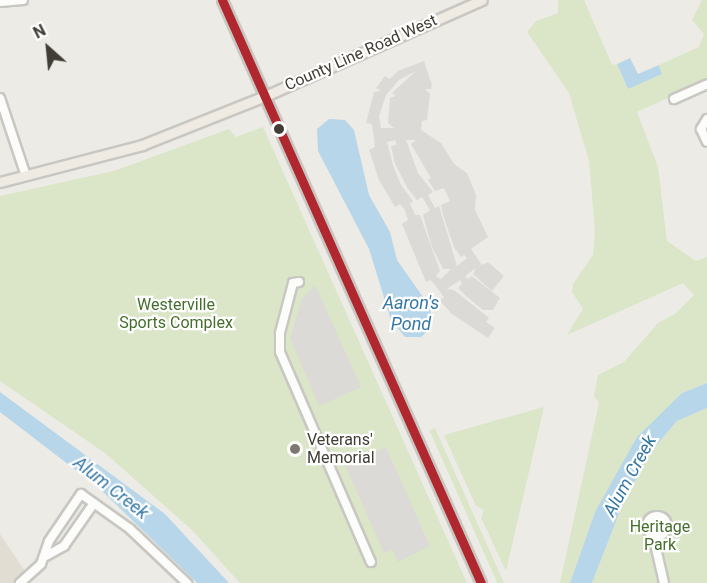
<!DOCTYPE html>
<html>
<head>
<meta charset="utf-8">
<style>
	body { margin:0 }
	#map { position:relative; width:707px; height:583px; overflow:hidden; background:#edebe6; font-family:Roboto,sans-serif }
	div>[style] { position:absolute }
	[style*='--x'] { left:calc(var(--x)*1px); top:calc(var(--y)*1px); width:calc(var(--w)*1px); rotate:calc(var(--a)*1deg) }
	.residential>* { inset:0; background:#e1ddd3 }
	.green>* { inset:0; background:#dae6c7; transform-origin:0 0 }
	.parking>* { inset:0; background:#dcdad6 }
	.water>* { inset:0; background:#b8d6e9 }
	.roads { filter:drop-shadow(2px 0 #c9c7c2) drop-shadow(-2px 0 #c9c7c2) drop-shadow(0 2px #c9c7c2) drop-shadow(0 -2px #c9c7c2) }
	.minor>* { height:8px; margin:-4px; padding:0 4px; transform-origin:4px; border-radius:4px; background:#fcfcfb }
	.minor>.ring { margin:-4px; padding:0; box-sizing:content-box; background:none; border:8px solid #fcfcfb; border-radius:50% }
	.major>* { height:9px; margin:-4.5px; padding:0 4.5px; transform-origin:4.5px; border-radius:4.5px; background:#efebe3 }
	.bus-1>* { height:9px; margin:-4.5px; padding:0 4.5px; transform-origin:4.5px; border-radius:4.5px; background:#af272f }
	.dots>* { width:16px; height:16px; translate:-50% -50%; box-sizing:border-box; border:3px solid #fff; border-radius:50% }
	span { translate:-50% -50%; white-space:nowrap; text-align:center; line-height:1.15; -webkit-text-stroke:4.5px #fff; paint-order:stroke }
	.street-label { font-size:16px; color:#413c34 }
	.park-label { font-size:16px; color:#456e2c }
	.poi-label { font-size:16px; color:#413c34 }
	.left { translate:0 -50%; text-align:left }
	.water-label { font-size:18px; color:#3577a5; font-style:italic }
	.north { position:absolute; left:18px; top:18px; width:60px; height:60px; -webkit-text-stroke:4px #fff; paint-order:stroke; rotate:333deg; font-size:16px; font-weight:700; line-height:24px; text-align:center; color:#413c34 }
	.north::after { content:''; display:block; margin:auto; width:21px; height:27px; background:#413c34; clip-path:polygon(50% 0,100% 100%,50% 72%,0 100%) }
</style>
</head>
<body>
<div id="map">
	<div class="residential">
		<i style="clip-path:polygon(0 534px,29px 577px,25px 583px,0 583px)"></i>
	</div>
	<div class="green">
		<i style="clip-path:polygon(558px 0,584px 0,612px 65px,617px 64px,628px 89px,662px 73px,659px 65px,699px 47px,704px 34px,692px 20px,702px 0,707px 0,707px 80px,637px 112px,658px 167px,667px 241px,696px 261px,707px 257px,707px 383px,682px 393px,595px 512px,570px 583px,560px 583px,599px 403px,594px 396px,598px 375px,624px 362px,658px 323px,675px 314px,694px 295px,683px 283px,567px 335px,583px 309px,572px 292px,573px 284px,593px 255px,595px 231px,589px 161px,569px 93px,527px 32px,536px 21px,558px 13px)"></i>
		<i style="clip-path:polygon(263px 127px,467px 583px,240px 583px,192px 530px,105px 453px,0 381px,0 196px,114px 171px,229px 129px,236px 137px)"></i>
		<i style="clip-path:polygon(544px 407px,506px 571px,481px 518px,484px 510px,476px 506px,444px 435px)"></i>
		<i style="clip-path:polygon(707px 408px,707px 583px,592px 583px,620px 511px,648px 455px,677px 421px)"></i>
		<i style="left:435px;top:428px;width:170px;height:6px;rotate:66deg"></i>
	</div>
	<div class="parking">
		<i style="clip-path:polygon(evenodd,424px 61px,432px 85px,431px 89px,425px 89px,430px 94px,427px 120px,422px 121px,421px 130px,441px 143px,454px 164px,467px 173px,476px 195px,475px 210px,488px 237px,471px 249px,482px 265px,488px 262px,504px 276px,492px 291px,473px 274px,476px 268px,465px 276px,468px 279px,472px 276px,500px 298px,493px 310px,483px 310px,466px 296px,458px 288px,462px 284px,460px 280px,447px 289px,454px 290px,489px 318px,486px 322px,495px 328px,488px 338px,452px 314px,440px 301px,444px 297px,431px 280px,426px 282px,402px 224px,408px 220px,405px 210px,400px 204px,395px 207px,379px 180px,369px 150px,375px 147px,372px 124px,366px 123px,374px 92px,381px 91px,376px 88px,385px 76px,390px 79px,398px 71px,424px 61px,416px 71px,392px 93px,396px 96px,390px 98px,388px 123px,394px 128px,381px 128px,379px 116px,386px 95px,399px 80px,416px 71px,424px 61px,396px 140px,396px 145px,391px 146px,395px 164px,408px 189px,417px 200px,422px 197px,430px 210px,423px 215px,432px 247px,443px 269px,451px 269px,441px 279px,436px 276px,440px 271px,420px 215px,415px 215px,410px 204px,413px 201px,401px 185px,393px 165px,387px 142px,396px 140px,424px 61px,406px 140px,416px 140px,411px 144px,431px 178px,428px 180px,435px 191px,444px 188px,450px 201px,441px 205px,443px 215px,454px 247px,461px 257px,464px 255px,467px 258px,457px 266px,439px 206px,435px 208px,428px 195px,433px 192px,418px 173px,406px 140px)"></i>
		<i style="clip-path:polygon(315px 285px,361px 387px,319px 406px,290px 338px,301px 300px)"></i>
		<i style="clip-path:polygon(386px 447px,430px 546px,398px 562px,393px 550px,384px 553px,345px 465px)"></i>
	</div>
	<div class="water">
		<i style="clip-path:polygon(630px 58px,638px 74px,659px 65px,662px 74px,628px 89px,617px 64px)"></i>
		<i style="clip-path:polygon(329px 119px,345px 120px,354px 130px,369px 195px,390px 232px,397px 260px,430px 307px,432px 327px,421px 337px,405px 337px,391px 320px,369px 249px,318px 151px,317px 129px)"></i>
		<i style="clip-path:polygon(707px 383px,707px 408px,677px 421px,648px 455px,620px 511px,592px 583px,570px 583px,595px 512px,637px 437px,682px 393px)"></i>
		<i style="clip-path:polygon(0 392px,165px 514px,229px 583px,197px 583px,99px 488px,0 412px)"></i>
	</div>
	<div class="roads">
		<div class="minor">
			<i style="--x:0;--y:2;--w:23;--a:-5"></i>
			<i style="--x:0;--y:98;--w:82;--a:71.6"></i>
			<i style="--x:674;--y:99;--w:36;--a:-24"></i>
			<i style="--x:707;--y:119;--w:12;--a:121"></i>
			<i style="--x:701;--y:129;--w:14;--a:65"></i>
			<i style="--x:299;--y:282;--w:6;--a:171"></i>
			<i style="--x:293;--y:283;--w:52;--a:104.6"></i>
			<i style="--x:280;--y:333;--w:19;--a:90"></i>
			<i style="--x:280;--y:352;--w:229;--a:66.6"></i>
			<i class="ring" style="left:647px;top:516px;width:12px;height:12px"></i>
			<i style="--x:653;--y:535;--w:49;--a:77.1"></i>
			<i style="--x:46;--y:556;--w:21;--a:-29"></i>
			<i style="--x:64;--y:546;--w:52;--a:-55.1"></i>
			<i style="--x:20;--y:583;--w:28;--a:-42"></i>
			<i style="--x:41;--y:564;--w:24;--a:-71"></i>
			<i style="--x:49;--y:541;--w:57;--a:-55.8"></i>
			<i style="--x:81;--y:494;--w:60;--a:35.5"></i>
			<i style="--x:130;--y:529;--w:79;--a:43.5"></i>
		</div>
		<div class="major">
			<i style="--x:222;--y:0;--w:638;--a:66.05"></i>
			<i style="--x:0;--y:182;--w:147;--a:-14.6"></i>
			<i style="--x:142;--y:145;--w:132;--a:-21.7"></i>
			<i style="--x:265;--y:96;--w:237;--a:-23.9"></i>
		</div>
	</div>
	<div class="bus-1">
		<i style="--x:222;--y:0;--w:638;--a:66.05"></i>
	</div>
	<div class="dots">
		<i style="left:279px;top:129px;background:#413c34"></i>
		<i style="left:295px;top:449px;background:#7d7972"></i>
	</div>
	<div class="street-label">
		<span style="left:361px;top:53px;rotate:-24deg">County Line Road West</span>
	</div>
	<div class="park-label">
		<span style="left:176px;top:314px">Westerville<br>Sports Complex</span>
		<span style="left:660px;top:536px">Heritage<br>Park</span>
	</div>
	<div class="poi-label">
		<span class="left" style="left:307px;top:449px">Veterans'<br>Memorial</span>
	</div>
	<div class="water-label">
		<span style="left:411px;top:314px">Aaron's<br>Pond</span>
		<span style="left:630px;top:476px;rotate:-61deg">Alum Creek</span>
		<span style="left:111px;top:488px;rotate:38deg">Alum Creek</span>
	</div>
	<div class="north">N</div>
</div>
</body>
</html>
